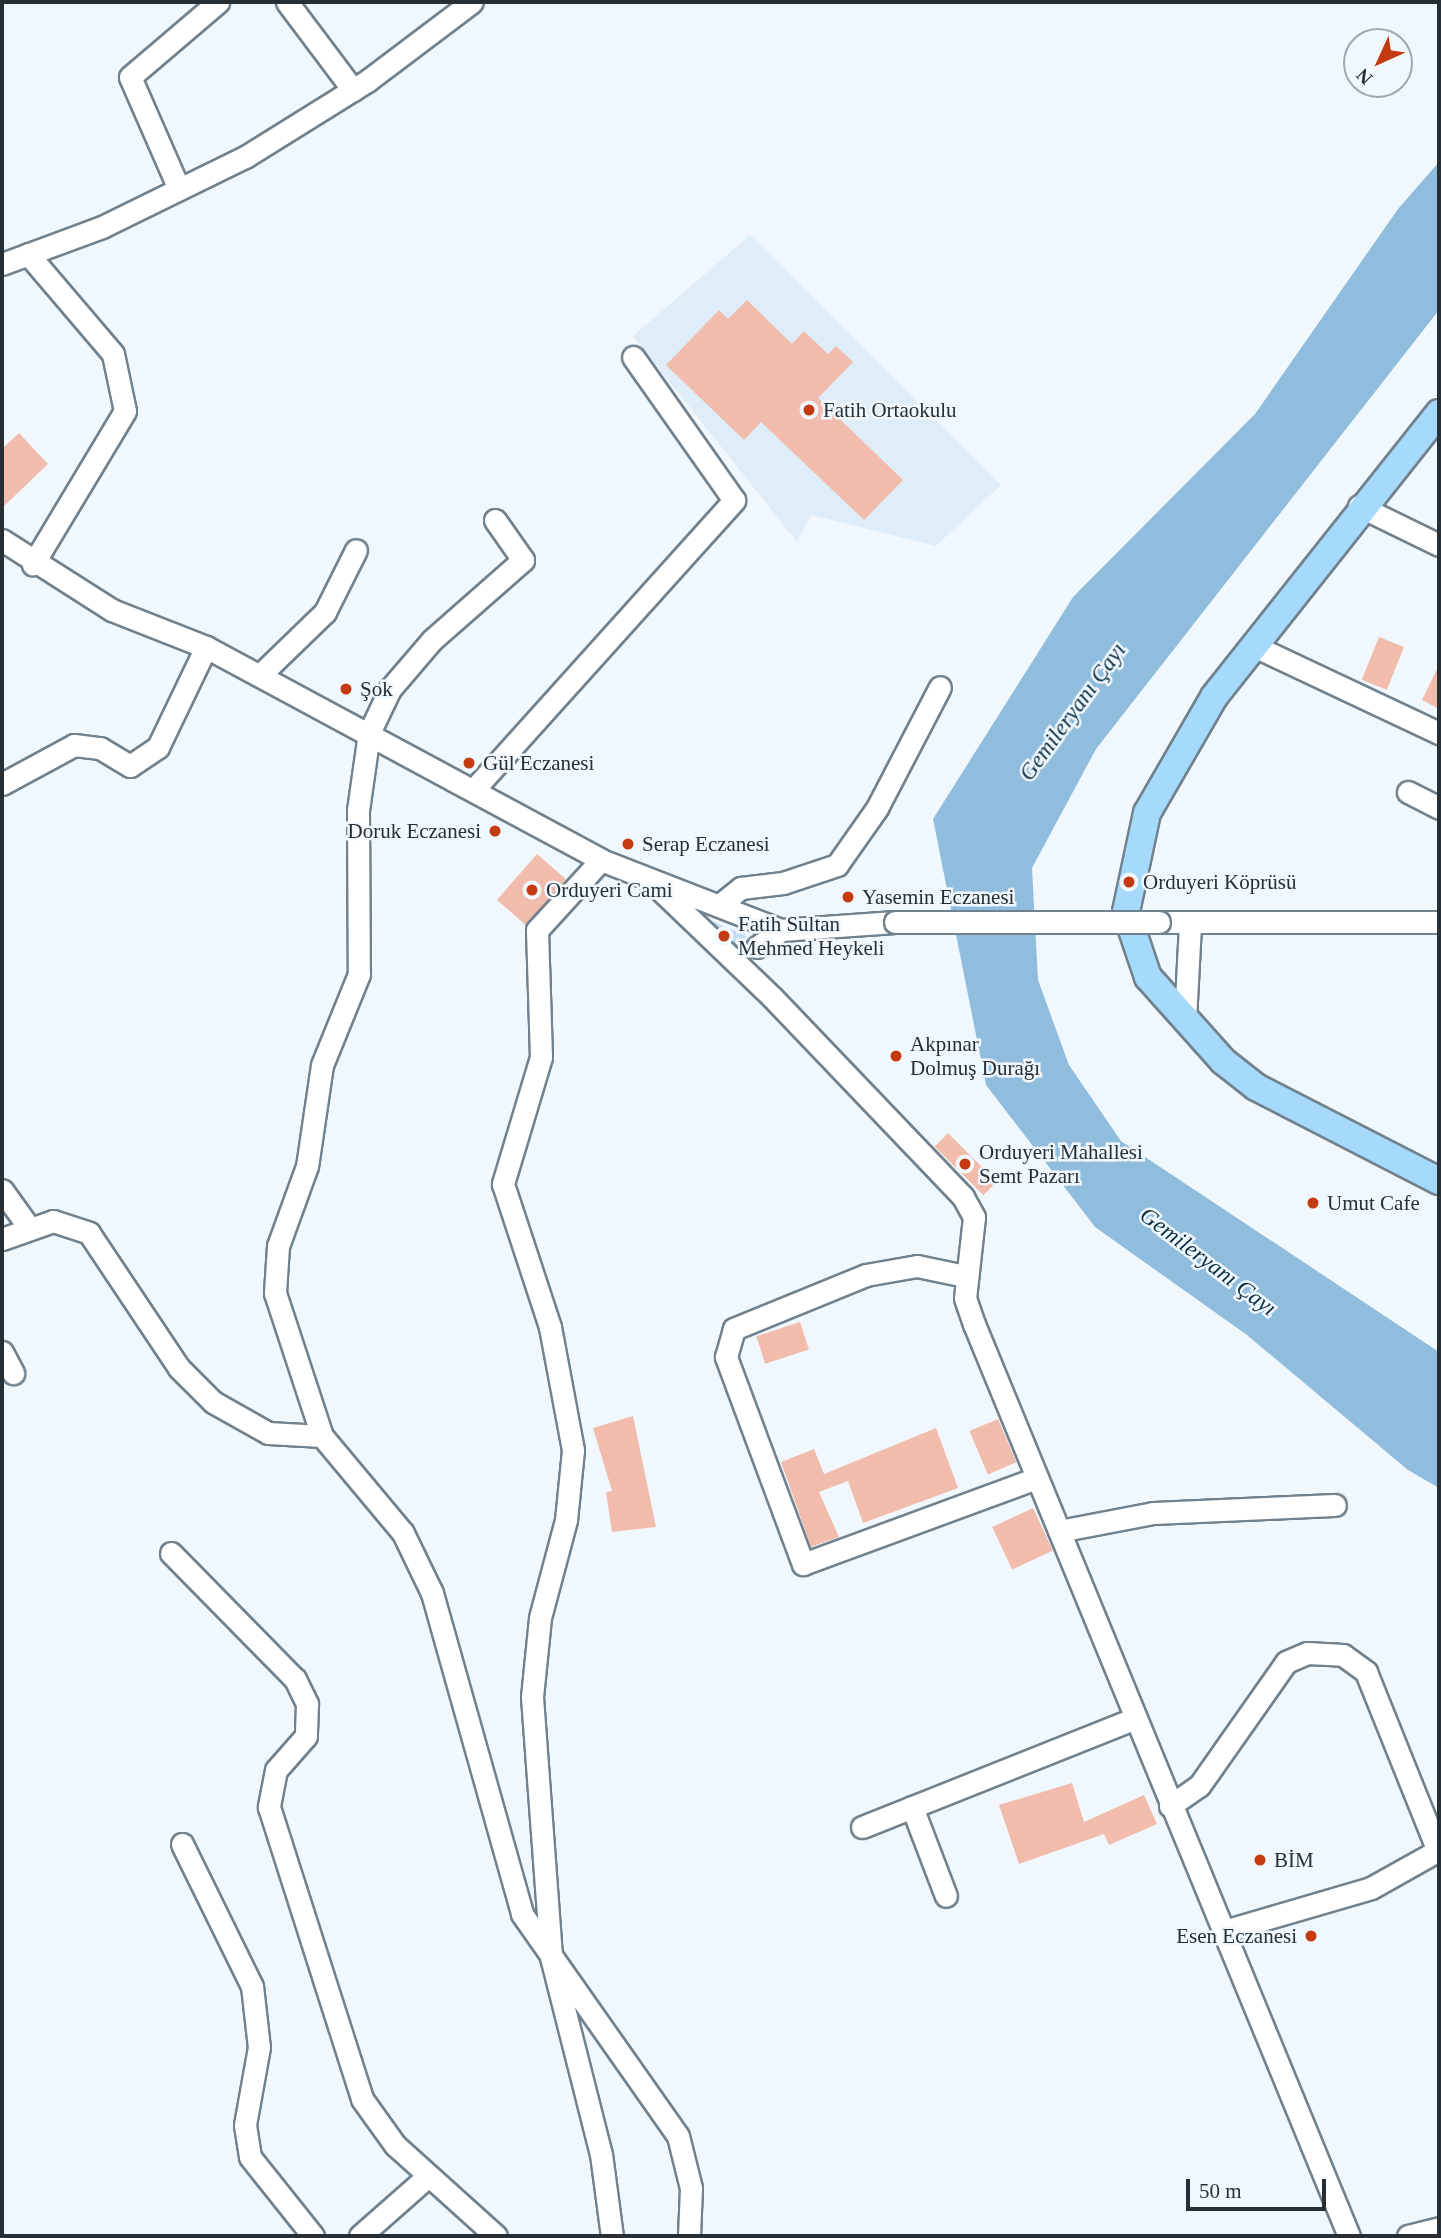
<!DOCTYPE html>
<html>
<head>
<meta charset="utf-8">
<style>
	body { margin:0 }
	#map { position:relative; width:1441px; height:2238px; overflow:hidden; background:#f1f8fd; font-family:"Times New Roman",serif }
	div>[style] { position:absolute }
	[style*='--x'] { left:calc(var(--x)*1px); top:calc(var(--y)*1px); width:calc(var(--w)*1px); rotate:calc(var(--a)*1deg) }
	.built>* { inset:0; background:#dfedf8 }
	.green>* { inset:0; background:#c4dff4 }
	.water>* { inset:0; background:#90bcdd }
	.building>* { inset:0; background:#f2bcad; transform-origin:0 0 }
	.roads { filter:drop-shadow(2px 0 #71818d) drop-shadow(-2px 0 #71818d) drop-shadow(0 2px #71818d) drop-shadow(0 -2px #71818d) }
	.minor>* { height:21px; margin:-10.5px; padding:0 10.5px; transform-origin:10.5px; border-radius:10.5px; background:#fff }
	.major>* { height:26px; margin:-13px; padding:0 13px; transform-origin:13px; border-radius:13px; background:#a6dafd }
	.bridges { filter:drop-shadow(2px 0 #71818d) drop-shadow(-2px 0 #71818d) drop-shadow(0 2px #71818d) drop-shadow(0 -2px #71818d) }
	.minor-bridge>* { height:21px; margin:-10.5px; padding:0 10.5px; transform-origin:10.5px; border-radius:10.5px; background:#fff }
	.dots>* { width:19px; height:19px; translate:-50% -50%; box-sizing:border-box; border:4px solid #f1f8fd; border-radius:50% }
	span { translate:-50% -50%; white-space:nowrap; text-align:center; line-height:1.15; -webkit-text-stroke:5px #f1f8fd; paint-order:stroke }
	.poi-label { font-size:21px; color:#282f34 }
	.left { translate:0 -50%; text-align:left }
	.right { translate:-100% -50%; text-align:right }
	.water-label { font-size:23px; color:#092e45; font-style:italic }
	.frame { position:absolute; inset:0; border:4px solid #282f34; pointer-events:none }
	.north { position:absolute; left:1343px; top:28px; width:70px; height:70px; box-sizing:border-box; background:#f1f8fd; border:2px solid #a1a8ad; border-radius:50%; rotate:225deg; font-size:19px; font-weight:700; line-height:28px; text-align:center; color:#282f34 }
	.north::after { content:''; display:block; margin:auto; width:24px; height:32px; background:#c43b12; clip-path:polygon(50% 0,100% 100%,50% 72%,0 100%) }
	.scale { position:absolute; left:1186px; top:2179px; width:140px; height:32px; box-sizing:border-box; border:4px solid #282f34; border-top:0; padding-left:9px; font-size:21px; line-height:24px; white-space:nowrap; color:#282f34; -webkit-text-stroke:5px #f1f8fd; paint-order:stroke }
</style>
</head>
<body>
<div id="map">
	<div class="built">
		<i style="clip-path:polygon(750px 235px,1001px 485px,936px 546px,811px 515px,797px 542px,633px 336px)"></i>
	</div>
	<div class="green">
		<i style="clip-path:polygon(694px 914px,746px 935px,743px 954px,737px 956px)"></i>
	</div>
	<div class="water">
		<i style="clip-path:polygon(1439px 162px,1439px 310px,1096px 749px,1032px 868px,1038px 980px,1069px 1065px,1121px 1141px,1439px 1352px,1439px 1488px,1408px 1470px,1247px 1335px,1095px 1227px,986px 1085px,933px 819px,1073px 597px,1255px 414px,1398px 209px)"></i>
	</div>
	<div class="building">
		<i style="clip-path:polygon(747px 300px,792px 344px,804px 331px,828px 354px,836px 346px,853px 362px,818px 398px,903px 480px,864px 520px,761px 422px,744px 440px,666px 365px,719px 310px,728px 319px)"></i>
		<i style="clip-path:polygon(19px 433px,48px 464px,2px 508px,2px 449px)"></i>
		<i style="left:1379px;top:637px;width:27px;height:46px;rotate:22deg"></i>
		<i style="clip-path:polygon(1439px 665px,1439px 709px,1422px 700px)"></i>
		<i style="left:537px;top:854px;width:38px;height:61px;rotate:41deg"></i>
		<i style="left:948px;top:1133px;width:69px;height:19px;rotate:45deg"></i>
		<i style="left:800px;top:1322px;width:29px;height:46px;rotate:72deg"></i>
		<i style="clip-path:polygon(633px 1416px,656px 1527px,612px 1532px,606px 1492px,612px 1491px,593px 1428px)"></i>
		<i style="left:998px;top:1419px;width:47px;height:31px;rotate:67deg"></i>
		<i style="clip-path:polygon(936px 1428px,958px 1488px,863px 1523px,848px 1481px,819px 1492px,839px 1537px,811px 1547px,781px 1462px,814px 1449px,824px 1474px)"></i>
		<i style="left:1033px;top:1508px;width:47px;height:45px;rotate:65deg"></i>
		<i style="clip-path:polygon(1072px 1783px,1084px 1822px,1144px 1795px,1157px 1824px,1109px 1845px,1104px 1834px,1019px 1864px,999px 1805px)"></i>
	</div>
	<div class="roads">
		<div class="minor">
			<i style="--x:287;--y:2;--w:110;--a:53.1"></i>
			<i style="--x:179;--y:189;--w:122;--a:-113.6"></i>
			<i style="--x:130;--y:77;--w:116;--a:-40.4"></i>
			<i style="--x:28;--y:254;--w:131;--a:49.6"></i>
			<i style="--x:113;--y:354;--w:58;--a:78.1"></i>
			<i style="--x:125;--y:411;--w:179;--a:121"></i>
			<i style="--x:2;--y:264;--w:107;--a:-20.3"></i>
			<i style="--x:102;--y:227;--w:159;--a:-26.1"></i>
			<i style="--x:245;--y:157;--w:144;--a:-31.9"></i>
			<i style="--x:367;--y:81;--w:131;--a:-37"></i>
			<i style="--x:1359;--y:506;--w:89;--a:26"></i>
			<i style="--x:495;--y:520;--w:49;--a:55"></i>
			<i style="--x:523;--y:560;--w:121;--a:138.7"></i>
			<i style="--x:432;--y:640;--w:65;--a:130.6"></i>
			<i style="--x:390;--y:689;--w:49;--a:115.5"></i>
			<i style="--x:369;--y:733;--w:78;--a:98.1"></i>
			<i style="--x:358;--y:810;--w:164;--a:89.7"></i>
			<i style="--x:359;--y:974;--w:98;--a:112.1"></i>
			<i style="--x:322;--y:1065;--w:102;--a:98.4"></i>
			<i style="--x:307;--y:1166;--w:85;--a:109.9"></i>
			<i style="--x:278;--y:1246;--w:47;--a:93.7"></i>
			<i style="--x:275;--y:1293;--w:151;--a:71.8"></i>
			<i style="--x:322;--y:1436;--w:126;--a:50.1"></i>
			<i style="--x:403;--y:1533;--w:67;--a:64.2"></i>
			<i style="--x:432;--y:1593;--w:333;--a:74.3"></i>
			<i style="--x:522;--y:1914;--w:271;--a:54.9"></i>
			<i style="--x:678;--y:2136;--w:54;--a:76"></i>
			<i style="--x:691;--y:2188;--w:48;--a:92.4"></i>
			<i style="--x:2;--y:540;--w:130;--a:32.5"></i>
			<i style="--x:112;--y:610;--w:101;--a:21.5"></i>
			<i style="--x:206;--y:647;--w:449;--a:28.3"></i>
			<i style="--x:601;--y:860;--w:193;--a:21.3"></i>
			<i style="--x:1252;--y:645;--w:207;--a:25.2"></i>
			<i style="--x:260;--y:675;--w:91;--a:-44.1"></i>
			<i style="--x:325;--y:612;--w:69;--a:-63.4"></i>
			<i style="--x:2;--y:784;--w:82;--a:-28.4"></i>
			<i style="--x:74;--y:745;--w:26;--a:7"></i>
			<i style="--x:100;--y:748;--w:35;--a:31"></i>
			<i style="--x:130;--y:766;--w:34;--a:-34"></i>
			<i style="--x:158;--y:747;--w:111;--a:-64.4"></i>
			<i style="--x:476;--y:787;--w:386;--a:-48"></i>
			<i style="--x:734;--y:500;--w:175;--a:-125.2"></i>
			<i style="--x:1408;--y:792;--w:35;--a:27"></i>
			<i style="--x:601;--y:860;--w:95;--a:132.4"></i>
			<i style="--x:537;--y:930;--w:127;--a:88.2"></i>
			<i style="--x:541;--y:1057;--w:133;--a:106.7"></i>
			<i style="--x:503;--y:1184;--w:151;--a:71.8"></i>
			<i style="--x:550;--y:1327;--w:125;--a:79.4"></i>
			<i style="--x:573;--y:1450;--w:70;--a:95.7"></i>
			<i style="--x:566;--y:1520;--w:101;--a:104.9"></i>
			<i style="--x:540;--y:1618;--w:79;--a:95.8"></i>
			<i style="--x:532;--y:1697;--w:261;--a:85.8"></i>
			<i style="--x:551;--y:1957;--w:203;--a:75.8"></i>
			<i style="--x:601;--y:2154;--w:83;--a:82.4"></i>
			<i style="--x:651;--y:881;--w:168;--a:43.8"></i>
			<i style="--x:772;--y:997;--w:277;--a:46.3"></i>
			<i style="--x:963;--y:1197;--w:23;--a:61"></i>
			<i style="--x:974;--y:1217;--w:81;--a:96.3"></i>
			<i style="--x:965;--y:1298;--w:28;--a:71"></i>
			<i style="--x:974;--y:1324;--w:986;--a:67.65"></i>
			<i style="--x:721;--y:904;--w:26;--a:-39"></i>
			<i style="--x:741;--y:888;--w:42;--a:-6.8"></i>
			<i style="--x:783;--y:883;--w:57;--a:-18.4"></i>
			<i style="--x:837;--y:865;--w:70;--a:-54.9"></i>
			<i style="--x:877;--y:808;--w:136;--a:-62.5"></i>
			<i style="--x:1159;--y:922;--w:280;--a:0"></i>
			<i style="--x:757;--y:947;--w:29;--a:-35"></i>
			<i style="--x:781;--y:930;--w:114;--a:-4"></i>
			<i style="--x:1185;--y:1020;--w:95;--a:-87"></i>
			<i style="--x:2;--y:1190;--w:48;--a:54.3"></i>
			<i style="--x:2;--y:1239;--w:54;--a:-19.4"></i>
			<i style="--x:53;--y:1221;--w:38;--a:18"></i>
			<i style="--x:89;--y:1233;--w:162;--a:56.3"></i>
			<i style="--x:179;--y:1368;--w:48;--a:45"></i>
			<i style="--x:213;--y:1402;--w:63;--a:29.4"></i>
			<i style="--x:268;--y:1433;--w:54;--a:3.2"></i>
			<i style="--x:965;--y:1276;--w:49;--a:-168.2"></i>
			<i style="--x:917;--y:1266;--w:52;--a:170"></i>
			<i style="--x:866;--y:1275;--w:143;--a:157.8"></i>
			<i style="--x:734;--y:1329;--w:29;--a:106"></i>
			<i style="--x:726;--y:1357;--w:221;--a:69.6"></i>
			<i style="--x:803;--y:1564;--w:249;--a:-20.2"></i>
			<i style="--x:2;--y:1352;--w:24;--a:62"></i>
			<i style="--x:1059;--y:1531;--w:96;--a:-10.8"></i>
			<i style="--x:1153;--y:1513;--w:182;--a:-2.5"></i>
			<i style="--x:171;--y:1553;--w:177;--a:45.5"></i>
			<i style="--x:295;--y:1679;--w:28;--a:64"></i>
			<i style="--x:307;--y:1704;--w:32;--a:92"></i>
			<i style="--x:306;--y:1736;--w:45;--a:131.4"></i>
			<i style="--x:276;--y:1770;--w:38;--a:101"></i>
			<i style="--x:269;--y:1807;--w:306;--a:72.3"></i>
			<i style="--x:362;--y:2099;--w:57;--a:54.3"></i>
			<i style="--x:395;--y:2145;--w:136;--a:42"></i>
			<i style="--x:1170;--y:1806;--w:35;--a:-35"></i>
			<i style="--x:1199;--y:1786;--w:151;--a:-54.9"></i>
			<i style="--x:1286;--y:1662;--w:23;--a:-23"></i>
			<i style="--x:1307;--y:1653;--w:36;--a:3"></i>
			<i style="--x:1343;--y:1655;--w:29;--a:36"></i>
			<i style="--x:1366;--y:1672;--w:193;--a:68.1"></i>
			<i style="--x:912;--y:1807;--w:95;--a:69.1"></i>
			<i style="--x:862;--y:1827;--w:293;--a:-21.7"></i>
			<i style="--x:182;--y:1844;--w:158;--a:63.8"></i>
			<i style="--x:252;--y:1986;--w:61;--a:83.5"></i>
			<i style="--x:259;--y:2047;--w:79;--a:100.2"></i>
			<i style="--x:245;--y:2125;--w:32;--a:81"></i>
			<i style="--x:250;--y:2157;--w:101;--a:51.4"></i>
			<i style="--x:1224;--y:1931;--w:153;--a:-16.3"></i>
			<i style="--x:1371;--y:1888;--w:78;--a:-29.2"></i>
			<i style="--x:360;--y:2236;--w:91;--a:-41.4"></i>
			<i style="--x:1408;--y:2236;--w:32;--a:-14"></i>
		</div>
		<div class="major">
			<i style="--x:1439;--y:413;--w:362;--a:128.4"></i>
			<i style="--x:1214;--y:697;--w:134;--a:120"></i>
			<i style="--x:1147;--y:813;--w:101;--a:102"></i>
			<i style="--x:1126;--y:912;--w:69;--a:71.3"></i>
			<i style="--x:1148;--y:977;--w:113;--a:48.2"></i>
			<i style="--x:1223;--y:1061;--w:42;--a:38.2"></i>
			<i style="--x:1256;--y:1087;--w:206;--a:27.2"></i>
		</div>
	</div>
	<div class="bridges">
		<div class="minor-bridge">
			<i style="--x:895;--y:922;--w:264;--a:0"></i>
		</div>
	</div>
	<div class="dots">
		<i style="left:809px;top:410px;background:#c43b12"></i>
		<i style="left:346px;top:689px;background:#c43b12"></i>
		<i style="left:469px;top:763px;background:#c43b12"></i>
		<i style="left:495px;top:831px;background:#c43b12"></i>
		<i style="left:628px;top:844px;background:#c43b12"></i>
		<i style="left:1129px;top:882px;background:#c43b12"></i>
		<i style="left:532px;top:890px;background:#c43b12"></i>
		<i style="left:848px;top:897px;background:#c43b12"></i>
		<i style="left:724px;top:936px;background:#c43b12"></i>
		<i style="left:896px;top:1056px;background:#c43b12"></i>
		<i style="left:965px;top:1164px;background:#c43b12"></i>
		<i style="left:1313px;top:1203px;background:#c43b12"></i>
		<i style="left:1260px;top:1860px;background:#c43b12"></i>
		<i style="left:1311px;top:1936px;background:#c43b12"></i>
	</div>
	<div class="poi-label">
		<span class="left" style="left:823px;top:410px">Fatih Ortaokulu</span>
		<span class="left" style="left:360px;top:689px">Şok</span>
		<span class="left" style="left:483px;top:763px">Gül Eczanesi</span>
		<span class="right" style="left:481px;top:831px">Doruk Eczanesi</span>
		<span class="left" style="left:642px;top:844px">Serap Eczanesi</span>
		<span class="left" style="left:1143px;top:882px">Orduyeri Köprüsü</span>
		<span class="left" style="left:546px;top:890px">Orduyeri Cami</span>
		<span class="left" style="left:862px;top:897px">Yasemin Eczanesi</span>
		<span class="left" style="left:738px;top:936px">Fatih Sultan<br>Mehmed Heykeli</span>
		<span class="left" style="left:910px;top:1056px">Akpınar<br>Dolmuş Durağı</span>
		<span class="left" style="left:979px;top:1164px">Orduyeri Mahallesi<br>Semt Pazarı</span>
		<span class="left" style="left:1327px;top:1203px">Umut Cafe</span>
		<span class="left" style="left:1274px;top:1860px">BİM</span>
		<span class="right" style="left:1297px;top:1936px">Esen Eczanesi</span>
	</div>
	<div class="water-label">
		<span style="left:1073px;top:712px;rotate:-54deg">Gemileryanı Çayı</span>
		<span style="left:1208px;top:1262px;rotate:37deg">Gemileryanı Çayı</span>
	</div>
	<div class="frame"></div>
	<div class="north">N</div>
	<div class="scale">50 m</div>
</div>
</body>
</html>
